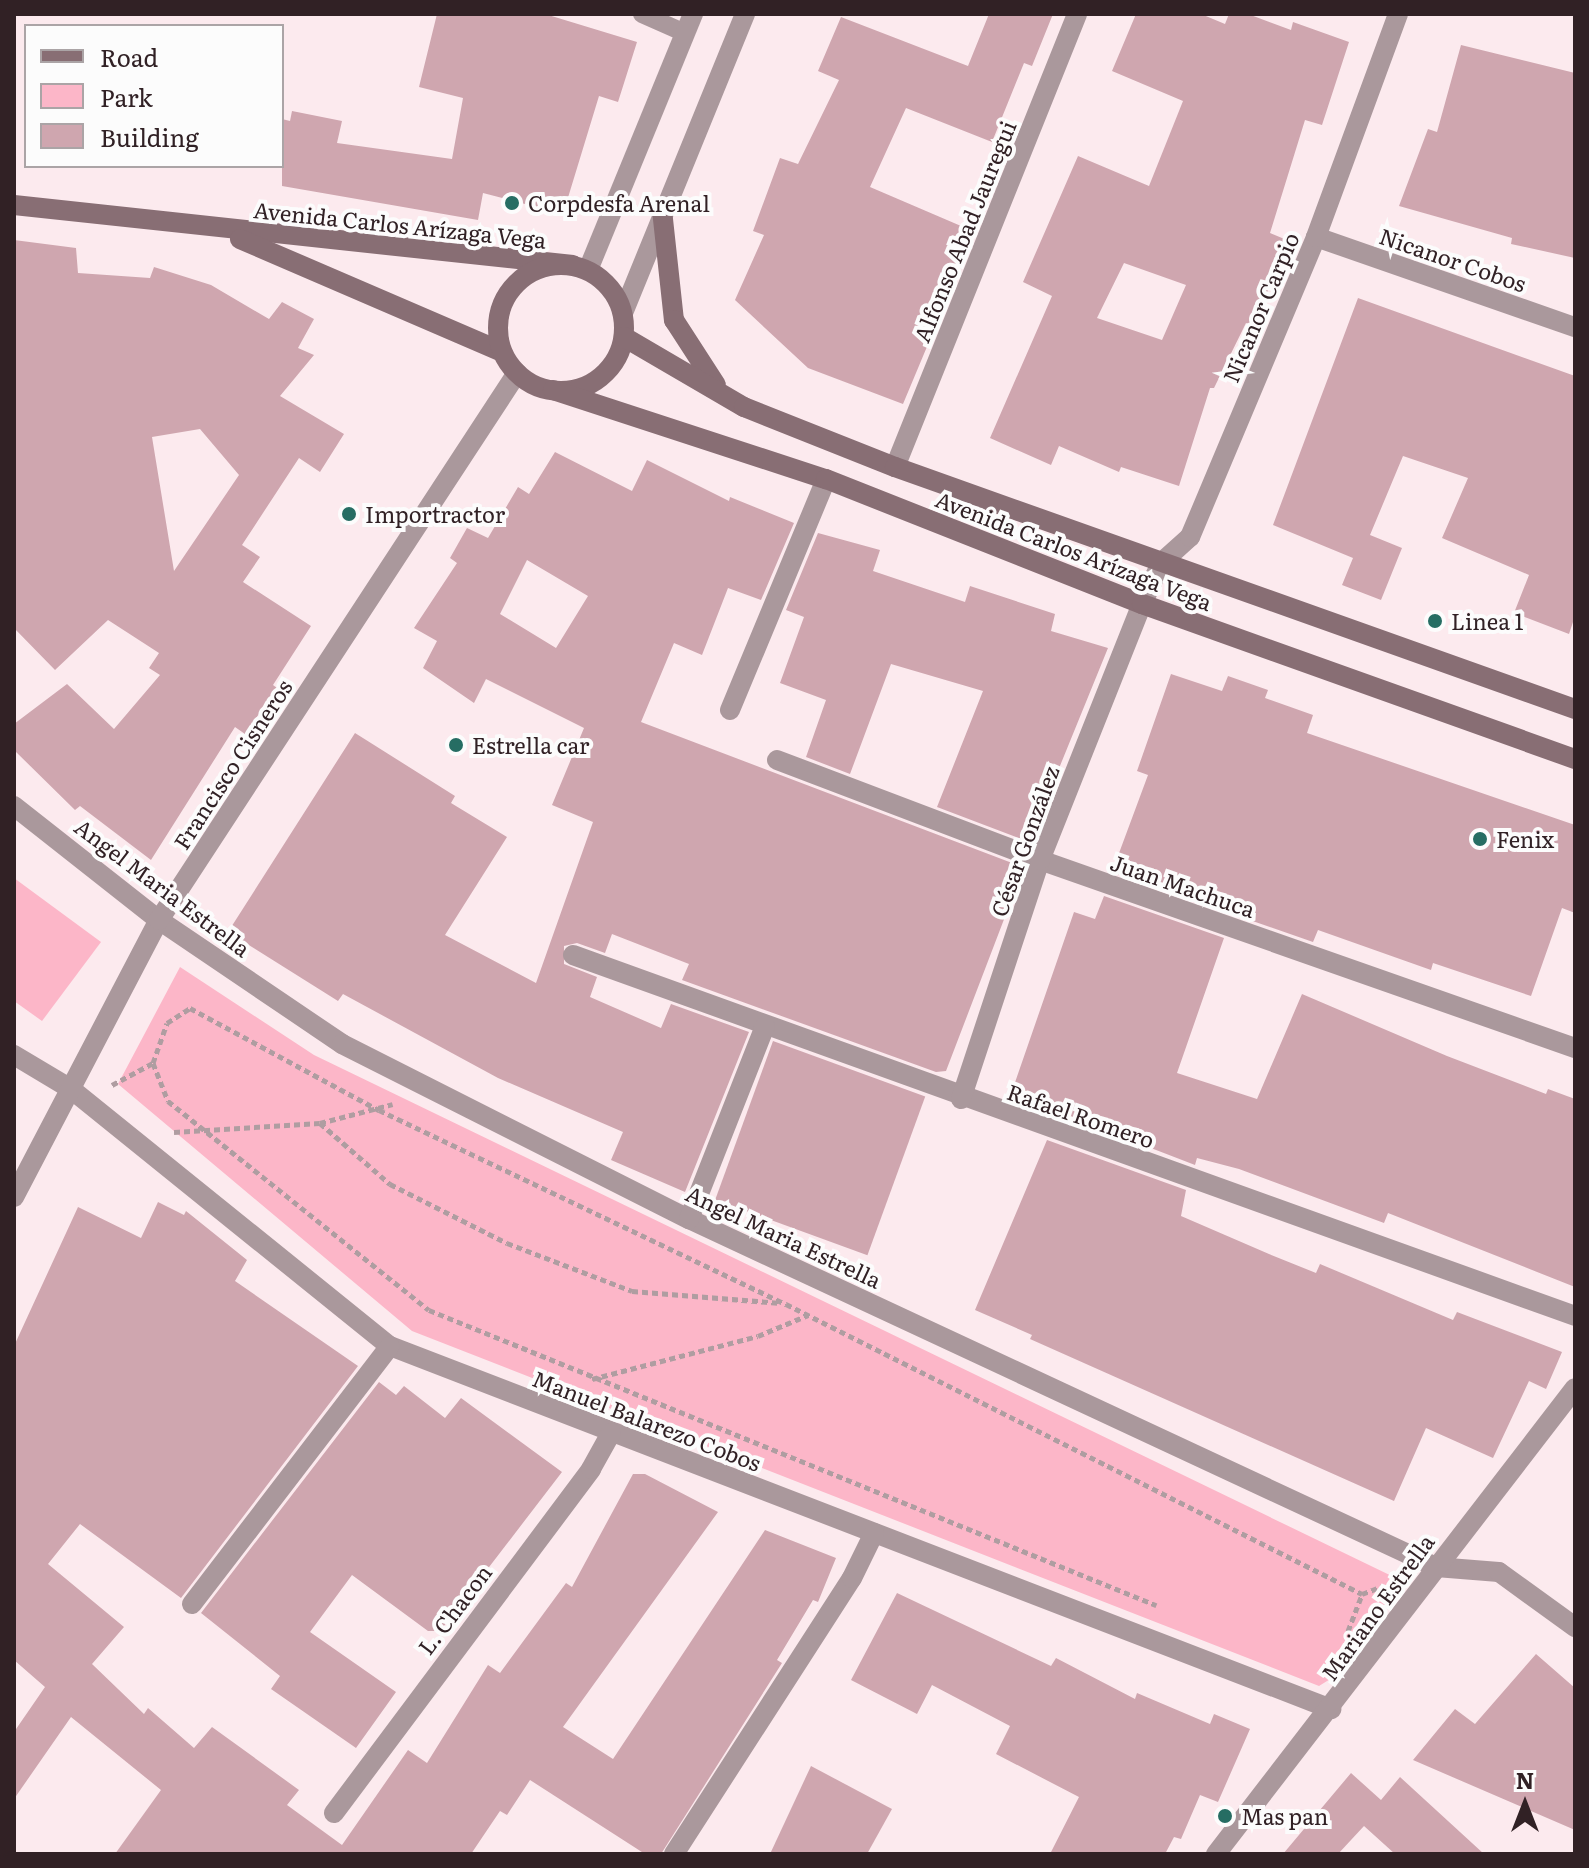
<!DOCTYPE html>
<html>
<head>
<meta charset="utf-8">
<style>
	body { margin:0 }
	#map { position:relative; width:1589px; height:1868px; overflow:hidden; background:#fceaee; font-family:Literata,serif }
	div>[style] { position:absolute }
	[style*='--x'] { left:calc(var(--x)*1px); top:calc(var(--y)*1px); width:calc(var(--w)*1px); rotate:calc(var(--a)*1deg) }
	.green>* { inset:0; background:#fcb6c8 }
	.building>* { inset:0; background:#cfa6af; transform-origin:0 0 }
	.path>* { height:5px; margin-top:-2.5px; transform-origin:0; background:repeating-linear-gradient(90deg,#af9da1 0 6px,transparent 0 10px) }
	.lane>* { height:18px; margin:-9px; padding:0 9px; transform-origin:9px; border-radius:9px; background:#aa989c }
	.street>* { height:20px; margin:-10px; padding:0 10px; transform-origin:10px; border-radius:10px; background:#aa989c }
	.secondary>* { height:20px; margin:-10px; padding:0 10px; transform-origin:10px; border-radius:10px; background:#886e74 }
	.secondary>.ring { margin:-10px; padding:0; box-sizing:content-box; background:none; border:20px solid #886e74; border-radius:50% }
	.dots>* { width:22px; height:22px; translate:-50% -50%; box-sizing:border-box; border:4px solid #fcfcfc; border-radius:50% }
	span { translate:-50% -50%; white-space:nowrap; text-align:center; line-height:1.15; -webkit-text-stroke:8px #fcfcfc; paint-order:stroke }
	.poi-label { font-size:22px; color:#312125 }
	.left { translate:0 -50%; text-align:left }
	.street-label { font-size:22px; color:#312125 }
	.frame { position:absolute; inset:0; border:16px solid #312125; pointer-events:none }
	.legend { position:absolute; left:24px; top:24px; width:260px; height:144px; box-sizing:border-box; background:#fcfcfc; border:2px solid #aba4a6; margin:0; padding:10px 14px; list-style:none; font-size:24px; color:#312125 }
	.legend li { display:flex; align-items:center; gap:16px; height:40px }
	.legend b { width:40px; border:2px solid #aba4a6 }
	.north { position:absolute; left:1485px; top:1764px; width:80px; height:80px; -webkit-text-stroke:6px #fcfcfc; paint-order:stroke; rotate:0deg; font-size:22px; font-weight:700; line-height:32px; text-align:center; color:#312125 }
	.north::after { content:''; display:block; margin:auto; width:28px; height:36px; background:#312125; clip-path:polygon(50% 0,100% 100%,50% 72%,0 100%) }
</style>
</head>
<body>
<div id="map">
	<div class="green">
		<i style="clip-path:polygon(14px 878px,101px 942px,42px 1021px,14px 1001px)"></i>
		<i style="clip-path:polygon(180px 967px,314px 1055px,1400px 1580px,1401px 1587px,1340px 1673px,1319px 1686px,412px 1331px,118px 1084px)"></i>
	</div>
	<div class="building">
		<i style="clip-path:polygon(437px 14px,545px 14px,637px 42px,618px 102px,599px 96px,563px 214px,483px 193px,478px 220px,282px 186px,282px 119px,290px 121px,292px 111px,342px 121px,337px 143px,452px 159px,463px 98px,419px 87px)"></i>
		<i style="clip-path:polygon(989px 14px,1053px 14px,1032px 66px,1024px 63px,992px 142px,906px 108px,870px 187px,975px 232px,903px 404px,808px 368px,735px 300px,764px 235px,753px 231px,780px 158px,798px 164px,839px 80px,818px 71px,841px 17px,968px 66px)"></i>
		<i style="clip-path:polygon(evenodd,1136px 14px,1201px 14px,1225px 24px,1229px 14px,1248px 14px,1291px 30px,1293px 22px,1349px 42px,1322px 125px,1305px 120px,1270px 233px,1294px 243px,1277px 288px,1270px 286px,1252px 325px,1246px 323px,1214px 388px,1210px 388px,1179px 486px,1121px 467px,1119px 472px,1059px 446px,1051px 465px,990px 438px,1052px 296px,1023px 282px,1078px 156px,1149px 186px,1183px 101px,1112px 71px,1136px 14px,1124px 263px,1186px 285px,1162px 340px,1097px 318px,1124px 263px)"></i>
		<i style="clip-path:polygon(1461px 45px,1575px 73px,1575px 258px,1511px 244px,1512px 238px,1399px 206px,1428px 129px,1437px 132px)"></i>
		<i style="clip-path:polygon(evenodd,14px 240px,76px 248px,78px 273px,150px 278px,154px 267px,211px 285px,269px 319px,282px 302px,314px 319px,298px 348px,314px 355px,280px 396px,344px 434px,320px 472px,299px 458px,242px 545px,260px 557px,243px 582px,311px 626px,273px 685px,277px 688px,245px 734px,235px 727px,151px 860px,80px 806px,75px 810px,14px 750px,14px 724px,67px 684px,114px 729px,160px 675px,149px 668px,159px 653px,108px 620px,55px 670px,14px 628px,14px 240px,200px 429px,239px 475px,174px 571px,152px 437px,200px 429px)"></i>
		<i style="clip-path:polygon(1358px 298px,1575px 376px,1575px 616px,1569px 634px,1514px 613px,1529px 575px,1442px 538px,1468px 478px,1403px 456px,1370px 535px,1402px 548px,1381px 600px,1342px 585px,1353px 558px,1273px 525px)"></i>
		<i style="clip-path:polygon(evenodd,555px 452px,632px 491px,647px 460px,729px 501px,730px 497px,794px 523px,761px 600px,728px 588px,702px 655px,674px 643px,641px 722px,1020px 866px,1021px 875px,946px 1071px,936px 1072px,682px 980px,689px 964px,612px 934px,605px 953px,577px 943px,564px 946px,564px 964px,597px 977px,590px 997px,661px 1028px,671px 1004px,749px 1032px,685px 1192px,611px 1160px,623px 1132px,498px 1078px,343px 994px,338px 1001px,228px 932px,355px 733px,455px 796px,451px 803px,507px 837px,445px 935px,536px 983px,593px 822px,552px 805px,584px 728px,486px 679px,474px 703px,423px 668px,437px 641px,414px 628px,457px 563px,450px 558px,467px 528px,488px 538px,518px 487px,529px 494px,555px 452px,527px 560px,588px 596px,556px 648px,500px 614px,527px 560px)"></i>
		<i style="clip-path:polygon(818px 533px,880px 550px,873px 571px,965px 602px,970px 586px,1055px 614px,1051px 631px,1108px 648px,1029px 842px,937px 807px,983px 691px,891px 664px,850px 774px,806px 757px,826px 700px,780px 683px,804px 617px,786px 610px)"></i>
		<i style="clip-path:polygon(1171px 674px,1222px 691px,1228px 676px,1268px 690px,1265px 698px,1313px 715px,1307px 733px,1575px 825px,1575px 913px,1562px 908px,1531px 996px,1433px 963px,1431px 970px,1318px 930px,1313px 942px,1112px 872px,1148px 775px,1137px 771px)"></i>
		<i style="clip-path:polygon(1104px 896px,1224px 938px,1177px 1073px,1257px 1099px,1302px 994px,1447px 1056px,1546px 1094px,1548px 1089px,1575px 1099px,1575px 1287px,1388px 1213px,1384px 1223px,1239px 1169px,1197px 1158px,1195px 1165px,1011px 1094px,1074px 912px,1095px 919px)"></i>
		<i style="left:773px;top:1041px;width:162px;height:169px;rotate:20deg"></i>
		<i style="clip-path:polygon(1047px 1140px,1186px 1190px,1181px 1216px,1269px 1254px,1316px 1273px,1320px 1264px,1453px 1320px,1457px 1312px,1562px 1352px,1546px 1389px,1529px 1381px,1493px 1458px,1426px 1428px,1394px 1501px,1030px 1339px,1032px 1335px,975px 1310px)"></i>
		<i style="clip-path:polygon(158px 1202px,184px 1215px,186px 1211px,247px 1260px,235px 1281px,358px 1366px,181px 1598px,80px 1524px,48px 1564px,124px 1627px,92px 1664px,144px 1714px,148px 1708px,194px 1748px,212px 1727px,299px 1790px,287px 1805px,342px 1845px,408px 1750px,427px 1763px,488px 1665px,500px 1673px,566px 1583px,572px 1587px,633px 1474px,645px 1474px,718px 1512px,563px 1727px,613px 1759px,765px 1530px,836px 1558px,818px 1602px,813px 1600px,777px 1660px,782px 1663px,661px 1854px,645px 1854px,530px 1780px,507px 1815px,500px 1811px,471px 1854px,115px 1854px,161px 1790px,71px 1717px,14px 1799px,14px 1732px,45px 1687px,14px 1660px,14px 1346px,78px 1207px,141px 1238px)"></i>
		<i style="clip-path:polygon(379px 1382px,396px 1395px,404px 1386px,445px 1418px,461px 1398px,562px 1472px,440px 1631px,428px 1631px,352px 1575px,310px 1632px,396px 1692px,356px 1748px,271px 1689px,280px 1676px,201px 1613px)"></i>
		<i style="clip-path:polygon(897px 1593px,1051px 1666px,1056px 1658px,1135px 1699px,1137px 1693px,1210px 1724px,1214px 1714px,1250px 1729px,1218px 1802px,1200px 1795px,1181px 1839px,1174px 1837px,1165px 1854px,1050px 1854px,1079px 1797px,996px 1754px,1010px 1726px,932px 1685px,917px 1714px,851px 1680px)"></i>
		<i style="clip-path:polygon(1536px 1654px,1575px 1688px,1575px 1830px,1413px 1760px,1455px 1709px,1475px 1724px)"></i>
		<i style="clip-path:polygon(811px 1766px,892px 1809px,867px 1854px,770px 1854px)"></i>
		<i style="clip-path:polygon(1351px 1773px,1381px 1800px,1400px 1777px,1484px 1854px,1395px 1854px,1364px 1826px,1338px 1854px,1283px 1854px)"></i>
	</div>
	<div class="path">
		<i style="--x:153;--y:1063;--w:41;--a:68.5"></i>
		<i style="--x:168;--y:1101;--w:334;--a:38.7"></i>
		<i style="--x:429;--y:1310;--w:785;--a:22.09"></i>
		<i style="--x:112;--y:1085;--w:47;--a:-28.2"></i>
		<i style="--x:153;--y:1063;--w:42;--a:-70.7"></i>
		<i style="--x:167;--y:1023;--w:27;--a:-33"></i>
		<i style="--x:190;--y:1008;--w:215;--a:28.4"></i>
		<i style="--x:379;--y:1110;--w:451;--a:25.5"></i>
		<i style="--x:786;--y:1304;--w:645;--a:26.72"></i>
		<i style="--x:1362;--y:1594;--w:22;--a:-21"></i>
		<i style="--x:320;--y:1123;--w:93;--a:41.1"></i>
		<i style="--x:390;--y:1184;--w:131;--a:26.8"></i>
		<i style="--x:507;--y:1243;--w:134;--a:21"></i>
		<i style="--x:632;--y:1291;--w:149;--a:4.6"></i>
		<i style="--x:174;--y:1132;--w:146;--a:-3.5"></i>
		<i style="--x:320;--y:1123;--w:75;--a:-14.6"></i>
		<i style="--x:592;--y:1379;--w:171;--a:-14.5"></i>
		<i style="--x:758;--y:1336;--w:54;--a:-22.8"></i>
		<i style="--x:1348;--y:1631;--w:40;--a:-69"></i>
	</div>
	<div class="lane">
		<i style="--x:642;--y:14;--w:47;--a:23.8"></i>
	</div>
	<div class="street">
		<i style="--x:1316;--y:237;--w:274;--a:19.2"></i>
		<i style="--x:588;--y:270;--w:277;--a:-67.7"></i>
		<i style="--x:623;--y:313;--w:323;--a:-67.8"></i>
		<i style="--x:895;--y:467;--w:488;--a:-68.1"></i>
		<i style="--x:730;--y:710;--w:250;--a:-67.4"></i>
		<i style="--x:777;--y:760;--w:281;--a:20.8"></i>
		<i style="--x:1040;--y:860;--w:567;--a:19.36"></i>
		<i style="--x:14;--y:806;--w:184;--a:38.2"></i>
		<i style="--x:159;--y:920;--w:221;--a:34.1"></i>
		<i style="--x:342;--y:1044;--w:389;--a:26.8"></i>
		<i style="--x:689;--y:1219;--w:824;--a:24.98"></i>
		<i style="--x:1436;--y:1567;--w:63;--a:4.5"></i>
		<i style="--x:1499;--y:1572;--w:94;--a:35.9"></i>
		<i style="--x:573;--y:955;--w:1065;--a:19.81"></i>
		<i style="--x:14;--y:1055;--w:66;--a:30.8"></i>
		<i style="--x:71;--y:1089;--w:410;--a:38.9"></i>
		<i style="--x:390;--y:1346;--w:1009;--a:21.09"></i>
		<i style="--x:961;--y:1099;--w:252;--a:-71.7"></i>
		<i style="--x:1040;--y:860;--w:276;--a:-68.3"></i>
		<i style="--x:1142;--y:604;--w:45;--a:-65.1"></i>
		<i style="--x:1161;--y:563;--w:39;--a:-42"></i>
		<i style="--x:1190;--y:537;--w:325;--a:-67.2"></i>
		<i style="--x:1316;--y:237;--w:238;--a:-69.8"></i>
		<i style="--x:14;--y:1197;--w:313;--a:-62.4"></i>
		<i style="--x:159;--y:920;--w:654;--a:-56.8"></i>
		<i style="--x:689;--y:1219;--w:207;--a:-68.5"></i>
		<i style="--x:192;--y:1604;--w:325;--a:-52.5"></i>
		<i style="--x:334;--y:1813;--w:429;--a:-53.2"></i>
		<i style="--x:591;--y:1469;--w:41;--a:-60.9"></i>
		<i style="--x:674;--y:1854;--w:328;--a:-57.2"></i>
		<i style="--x:852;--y:1578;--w:50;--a:-63.9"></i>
		<i style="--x:1216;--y:1854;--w:588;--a:-52.39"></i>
	</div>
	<div class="secondary">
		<i style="--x:14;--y:205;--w:562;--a:6.13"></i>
		<i style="--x:662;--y:210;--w:111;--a:83.8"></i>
		<i style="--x:674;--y:320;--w:77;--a:57.1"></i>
		<i style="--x:240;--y:239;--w:285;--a:23.3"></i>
		<i class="ring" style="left:498px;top:265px;width:106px;height:106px"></i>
		<i style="--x:624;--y:337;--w:139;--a:30.3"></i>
		<i style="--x:744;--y:407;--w:162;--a:21.7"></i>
		<i style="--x:895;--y:467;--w:722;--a:19.59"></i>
		<i style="--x:553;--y:390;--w:287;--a:18.1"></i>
		<i style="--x:826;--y:479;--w:340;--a:21.6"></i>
		<i style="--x:1142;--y:604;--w:460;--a:19.7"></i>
	</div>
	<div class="dots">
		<i style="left:512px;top:203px;background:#266d63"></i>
		<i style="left:349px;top:514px;background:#266d63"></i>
		<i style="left:1435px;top:621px;background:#266d63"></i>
		<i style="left:456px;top:745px;background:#266d63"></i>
		<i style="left:1480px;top:839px;background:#266d63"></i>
		<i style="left:1225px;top:1816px;background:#266d63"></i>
	</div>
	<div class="poi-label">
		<span class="left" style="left:528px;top:203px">Corpdesfa Arenal</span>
		<span class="left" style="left:365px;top:514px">Importractor</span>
		<span class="left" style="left:1451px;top:621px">Linea 1</span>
		<span class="left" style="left:472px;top:745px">Estrella car</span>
		<span class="left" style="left:1496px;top:839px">Fenix</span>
		<span class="left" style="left:1241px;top:1816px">Mas pan</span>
	</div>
	<div class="street-label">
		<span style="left:400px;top:224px;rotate:6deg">Avenida Carlos Arízaga Vega</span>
		<span style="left:964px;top:231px;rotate:-68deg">Alfonso Abad Jauregui</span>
		<span style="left:1453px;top:259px;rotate:19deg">Nicanor Cobos</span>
		<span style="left:1260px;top:307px;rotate:-67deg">Nicanor Carpio</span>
		<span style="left:1074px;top:550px;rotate:21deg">Avenida Carlos Arízaga Vega</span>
		<span style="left:232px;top:764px;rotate:-57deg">Francisco Cisneros</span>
		<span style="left:1024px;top:841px;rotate:-70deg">César González</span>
		<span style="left:1183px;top:885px;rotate:19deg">Juan Machuca</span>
		<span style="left:163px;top:887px;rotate:37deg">Angel Maria Estrella</span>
		<span style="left:1081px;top:1115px;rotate:19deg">Rafael Romero</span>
		<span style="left:784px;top:1236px;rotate:25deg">Angel Maria Estrella</span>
		<span style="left:647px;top:1420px;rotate:21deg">Manuel Balarezo Cobos</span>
		<span style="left:1377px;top:1607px;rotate:-54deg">Mariano Estrella</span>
		<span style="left:454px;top:1609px;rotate:-53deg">L. Chacon</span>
	</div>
	<div class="frame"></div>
	<ul class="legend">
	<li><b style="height:10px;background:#886e74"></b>Road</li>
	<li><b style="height:22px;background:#fcb6c8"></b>Park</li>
	<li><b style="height:22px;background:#cfa6af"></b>Building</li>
	</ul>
	<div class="north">N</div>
</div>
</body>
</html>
